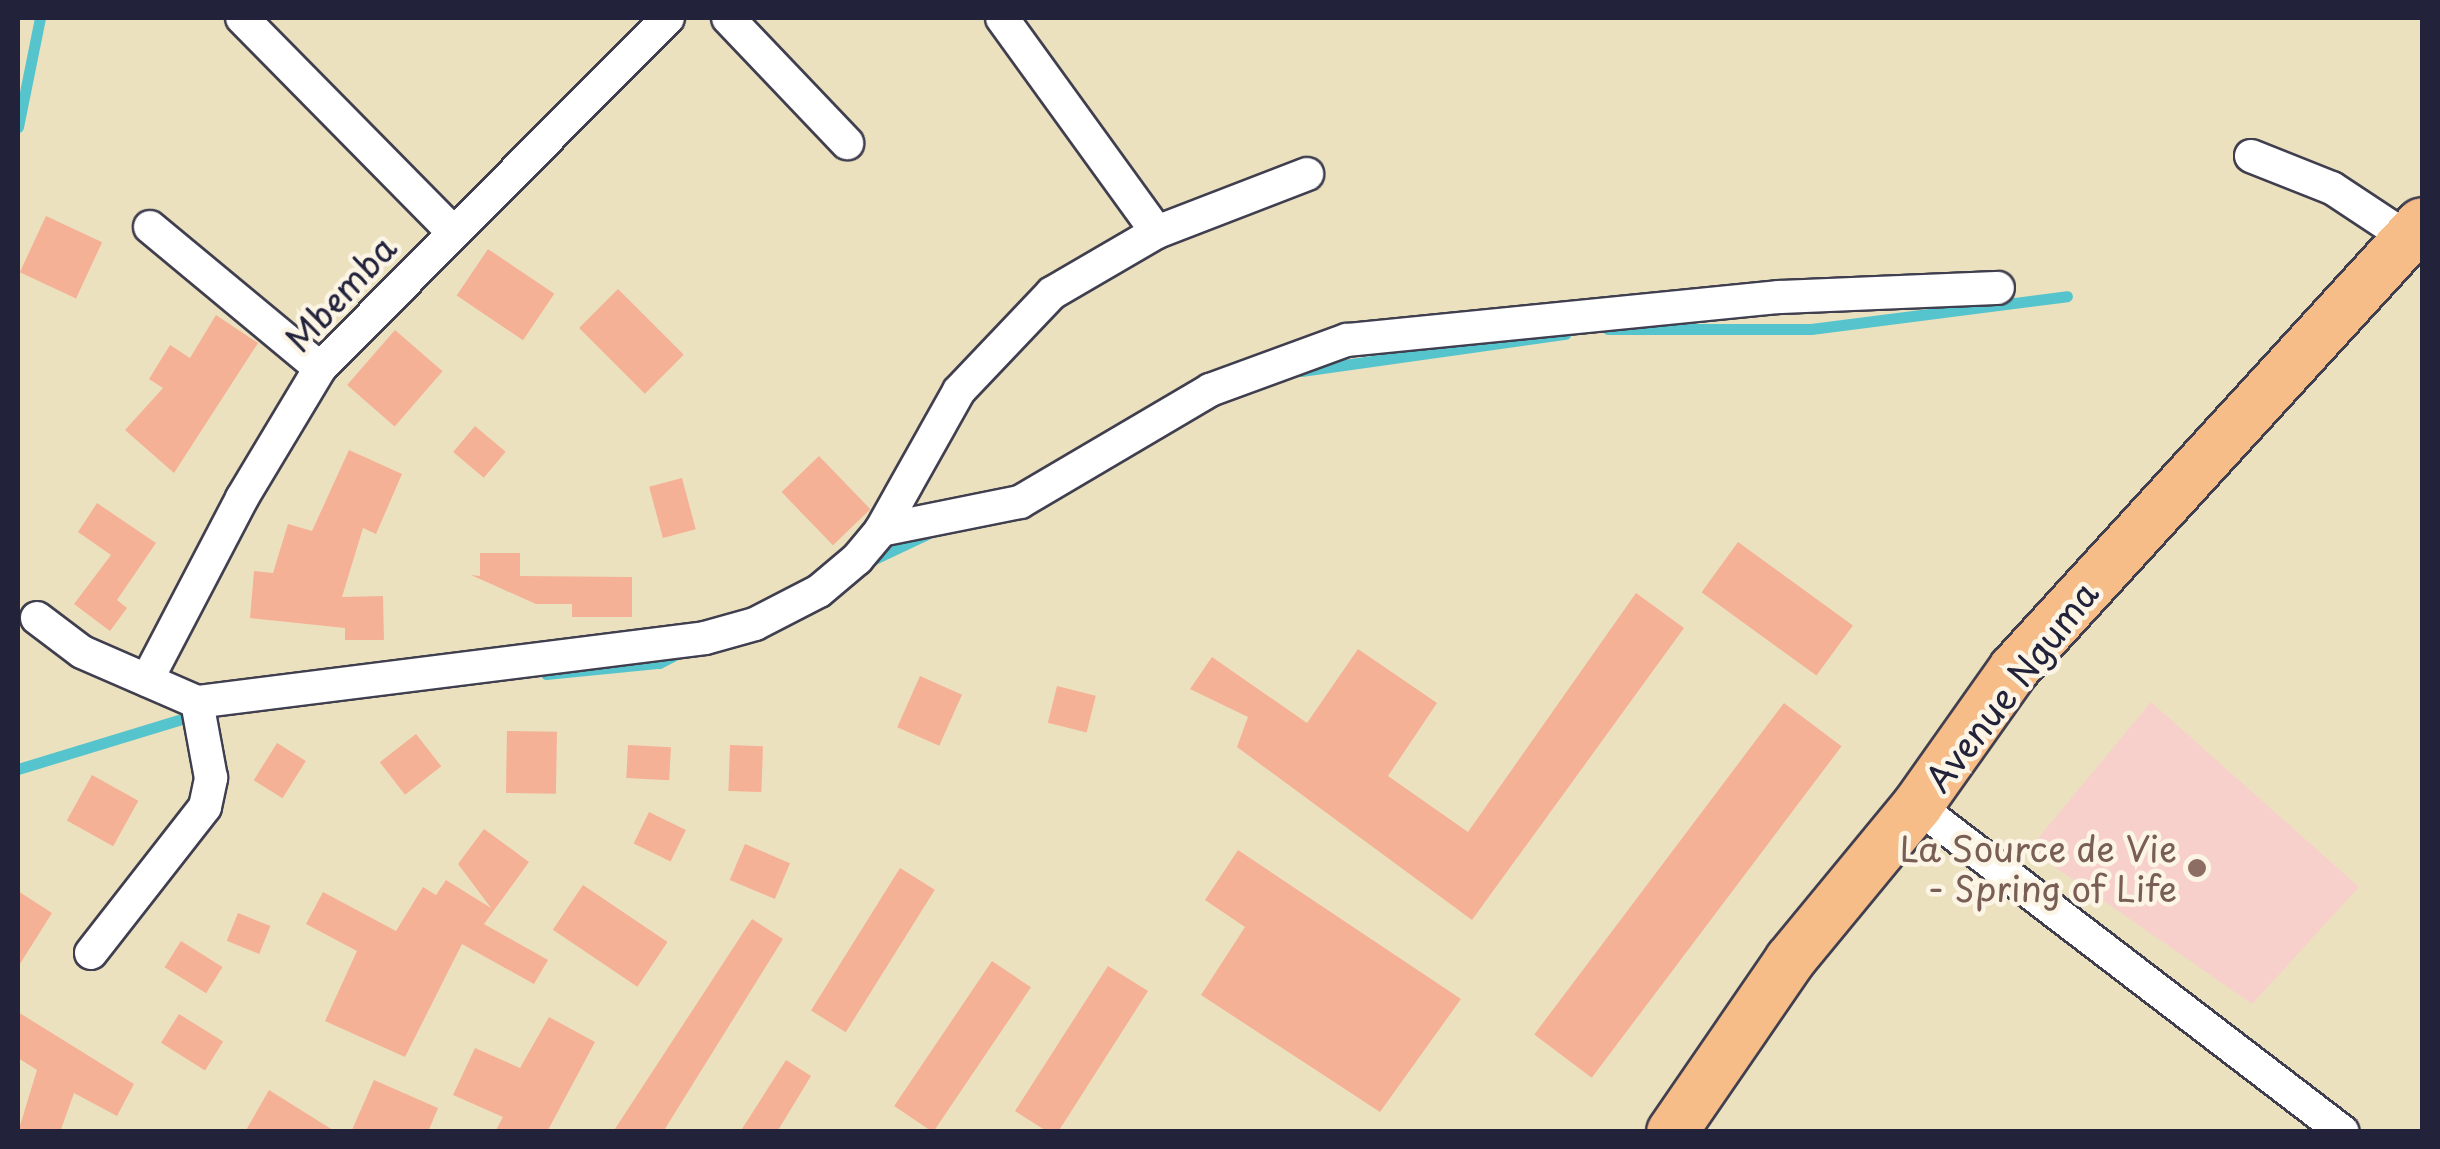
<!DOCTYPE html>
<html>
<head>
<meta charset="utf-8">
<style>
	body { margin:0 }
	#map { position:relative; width:2440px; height:1149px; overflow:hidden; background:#ebe1bf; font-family:"Playpen Sans",sans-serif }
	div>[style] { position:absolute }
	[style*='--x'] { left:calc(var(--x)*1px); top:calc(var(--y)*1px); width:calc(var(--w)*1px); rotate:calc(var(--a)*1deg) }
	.built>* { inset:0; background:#f7d0cb }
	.stream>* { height:11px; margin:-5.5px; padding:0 5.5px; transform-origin:5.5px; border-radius:5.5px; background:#56c4cc }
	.building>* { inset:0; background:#f5b196; transform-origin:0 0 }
	.roads { filter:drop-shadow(2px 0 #403f4f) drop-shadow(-2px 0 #403f4f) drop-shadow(0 2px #403f4f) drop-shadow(0 -2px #403f4f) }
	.minor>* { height:32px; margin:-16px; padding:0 16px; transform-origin:16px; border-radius:16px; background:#fff }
	.primary>* { height:50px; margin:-25px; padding:0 25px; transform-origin:25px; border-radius:25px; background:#f7bd88 }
	.dots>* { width:28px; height:28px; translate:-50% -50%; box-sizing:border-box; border:5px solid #fcf5e5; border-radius:50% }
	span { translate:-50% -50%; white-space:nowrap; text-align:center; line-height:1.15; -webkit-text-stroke:9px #fcf5e5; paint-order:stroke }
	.street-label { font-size:35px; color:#22223b }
	.education-label { font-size:35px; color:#785e54 }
	.right { translate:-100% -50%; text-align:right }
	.frame { position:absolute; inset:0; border:20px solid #22223b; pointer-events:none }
</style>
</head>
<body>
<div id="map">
	<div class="built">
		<i style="clip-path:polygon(2151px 702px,2359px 887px,2252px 1004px,2029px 849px)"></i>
	</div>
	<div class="stream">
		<i style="--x:18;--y:127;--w:111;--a:-78.6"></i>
		<i style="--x:1608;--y:329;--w:203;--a:0"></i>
		<i style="--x:1811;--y:329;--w:258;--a:-7.3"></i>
		<i style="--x:1301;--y:371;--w:267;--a:-8"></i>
		<i style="--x:872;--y:560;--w:61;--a:-25.3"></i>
		<i style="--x:546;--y:674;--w:114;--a:-5.6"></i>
		<i style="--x:659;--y:663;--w:22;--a:-27"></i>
		<i style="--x:18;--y:769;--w:185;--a:-17"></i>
	</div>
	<div class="building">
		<i style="left:46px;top:216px;width:62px;height:62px;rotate:25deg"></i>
		<i style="left:488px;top:249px;width:80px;height:56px;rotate:34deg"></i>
		<i style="left:618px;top:289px;width:93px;height:55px;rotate:45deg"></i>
		<i style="clip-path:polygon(216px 315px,258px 343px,174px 473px,125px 430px,163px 388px,149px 379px,170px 345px,190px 358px)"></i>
		<i style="left:395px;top:330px;width:63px;height:73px;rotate:41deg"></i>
		<i style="left:475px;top:426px;width:40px;height:34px;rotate:40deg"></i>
		<i style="clip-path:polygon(349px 450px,402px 474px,376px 534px,363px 528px,342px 597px,383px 596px,384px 640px,345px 640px,345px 628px,250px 618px,254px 571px,273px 573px,288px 524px,312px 531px)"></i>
		<i style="left:819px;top:456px;width:74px;height:52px;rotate:46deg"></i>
		<i style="left:682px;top:478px;width:53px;height:34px;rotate:75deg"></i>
		<i style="clip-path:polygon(97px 503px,156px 543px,117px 600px,127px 608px,110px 631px,74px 604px,111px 555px,78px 532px)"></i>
		<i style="left:1738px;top:542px;width:142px;height:62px;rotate:36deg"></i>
		<i style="clip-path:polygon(480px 553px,520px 553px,520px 576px,632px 577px,632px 617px,572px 617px,572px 604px,536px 604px,471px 575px,480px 576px)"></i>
		<i style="clip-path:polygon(1636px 593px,1684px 628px,1472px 920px,1237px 747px,1248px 717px,1190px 689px,1212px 657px,1307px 723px,1358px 649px,1437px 703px,1388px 776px,1468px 832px)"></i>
		<i style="left:920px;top:676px;width:46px;height:56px;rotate:24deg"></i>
		<i style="left:1057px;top:686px;width:40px;height:38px;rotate:14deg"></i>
		<i style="left:1784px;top:703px;width:72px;height:415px;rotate:37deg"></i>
		<i style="left:507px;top:731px;width:50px;height:62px;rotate:1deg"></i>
		<i style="left:416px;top:734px;width:41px;height:46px;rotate:52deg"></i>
		<i style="left:277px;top:743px;width:34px;height:44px;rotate:32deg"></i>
		<i style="left:628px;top:745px;width:43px;height:33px;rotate:3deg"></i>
		<i style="left:730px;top:745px;width:33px;height:46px;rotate:2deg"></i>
		<i style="left:92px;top:775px;width:53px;height:52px;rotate:29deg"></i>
		<i style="left:649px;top:812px;width:41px;height:35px;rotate:26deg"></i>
		<i style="clip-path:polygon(484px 829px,529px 862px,484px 924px,548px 960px,534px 984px,462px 944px,405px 1057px,325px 1021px,357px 951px,306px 924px,323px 892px,396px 931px,423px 887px,436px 895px,446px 880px,491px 908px,458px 864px)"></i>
		<i style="left:745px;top:844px;width:49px;height:39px;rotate:23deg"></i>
		<i style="clip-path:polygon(1238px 850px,1461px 999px,1380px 1112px,1201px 995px,1245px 927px,1205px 900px)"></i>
		<i style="left:900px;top:868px;width:41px;height:168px;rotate:32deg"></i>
		<i style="left:583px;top:885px;width:102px;height:54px;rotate:34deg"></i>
		<i style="clip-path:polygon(18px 891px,52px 913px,18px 967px)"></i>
		<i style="left:238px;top:913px;width:35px;height:30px;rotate:22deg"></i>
		<i style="clip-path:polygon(752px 919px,783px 939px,663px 1132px,613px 1132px)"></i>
		<i style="left:181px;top:941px;width:49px;height:31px;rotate:32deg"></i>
		<i style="left:992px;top:961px;width:47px;height:175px;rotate:34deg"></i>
		<i style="clip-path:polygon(1108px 966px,1148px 991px,1058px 1132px,1048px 1132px,1015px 1111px)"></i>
		<i style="clip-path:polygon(18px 1012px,134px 1084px,117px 1116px,74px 1093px,60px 1132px,18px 1132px,37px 1070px,18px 1058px)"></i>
		<i style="left:179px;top:1014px;width:52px;height:34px;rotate:32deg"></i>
		<i style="clip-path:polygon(549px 1017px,595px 1042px,547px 1132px,495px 1132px,503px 1117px,453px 1095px,475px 1048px,520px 1068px)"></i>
		<i style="clip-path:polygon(786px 1060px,811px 1076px,777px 1132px,740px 1132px)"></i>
		<i style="clip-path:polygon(374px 1080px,438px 1108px,428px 1132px,351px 1132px)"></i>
		<i style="clip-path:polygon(269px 1090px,336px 1132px,245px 1132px)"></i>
	</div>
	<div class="roads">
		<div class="minor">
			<i style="--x:242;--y:18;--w:301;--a:45.4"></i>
			<i style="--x:728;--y:18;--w:173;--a:46.4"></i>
			<i style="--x:1002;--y:18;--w:264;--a:54.1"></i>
			<i style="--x:2251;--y:156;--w:87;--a:21.6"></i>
			<i style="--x:2332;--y:188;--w:92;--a:33.5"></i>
			<i style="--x:150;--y:227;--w:221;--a:39.7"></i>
			<i style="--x:881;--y:530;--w:142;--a:-11.4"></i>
			<i style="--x:1020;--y:502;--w:221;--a:-30.5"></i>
			<i style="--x:1210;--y:390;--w:146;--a:-20.1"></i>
			<i style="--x:1347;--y:340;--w:434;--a:-5.7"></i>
			<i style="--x:1779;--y:297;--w:219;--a:-2.4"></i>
			<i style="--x:37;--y:618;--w:56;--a:37.1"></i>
			<i style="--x:82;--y:652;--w:125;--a:23.5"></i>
			<i style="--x:197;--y:702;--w:512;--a:-7.18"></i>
			<i style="--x:705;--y:638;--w:52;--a:-15.6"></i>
			<i style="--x:755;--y:624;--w:72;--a:-27.3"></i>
			<i style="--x:819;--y:591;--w:50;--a:-40.1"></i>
			<i style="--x:857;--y:559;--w:38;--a:-50"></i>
			<i style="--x:881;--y:530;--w:159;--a:-60.7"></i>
			<i style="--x:959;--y:391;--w:135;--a:-46.5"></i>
			<i style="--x:1052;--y:293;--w:121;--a:-30.2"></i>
			<i style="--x:1157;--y:232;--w:161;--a:-21.1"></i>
			<i style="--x:147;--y:680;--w:205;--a:-62.4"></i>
			<i style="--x:242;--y:498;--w:152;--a:-59"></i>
			<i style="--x:320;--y:368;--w:494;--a:-45.2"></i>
			<i style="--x:1917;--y:806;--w:536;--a:37.43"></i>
			<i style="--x:91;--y:953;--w:185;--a:-52"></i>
			<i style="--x:205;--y:807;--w:30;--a:-78"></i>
			<i style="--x:211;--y:778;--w:77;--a:-100.4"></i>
		</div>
		<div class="primary">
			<i style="--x:1672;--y:1132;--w:209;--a:-55.5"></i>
			<i style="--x:1790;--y:960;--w:200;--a:-50.5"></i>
			<i style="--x:1917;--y:806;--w:168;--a:-54.7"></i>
			<i style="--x:2014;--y:669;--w:604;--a:-47.55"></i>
		</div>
	</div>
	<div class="dots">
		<i style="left:2197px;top:868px;background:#8d6e63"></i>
	</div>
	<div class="street-label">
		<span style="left:340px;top:293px;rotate:-47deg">Mbemba</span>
		<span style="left:2011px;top:686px;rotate:-52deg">Avenue Nguma</span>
	</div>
	<div class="education-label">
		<span class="right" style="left:2177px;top:868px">La Source de Vie<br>- Spring of Life</span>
	</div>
	<div class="frame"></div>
</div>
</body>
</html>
